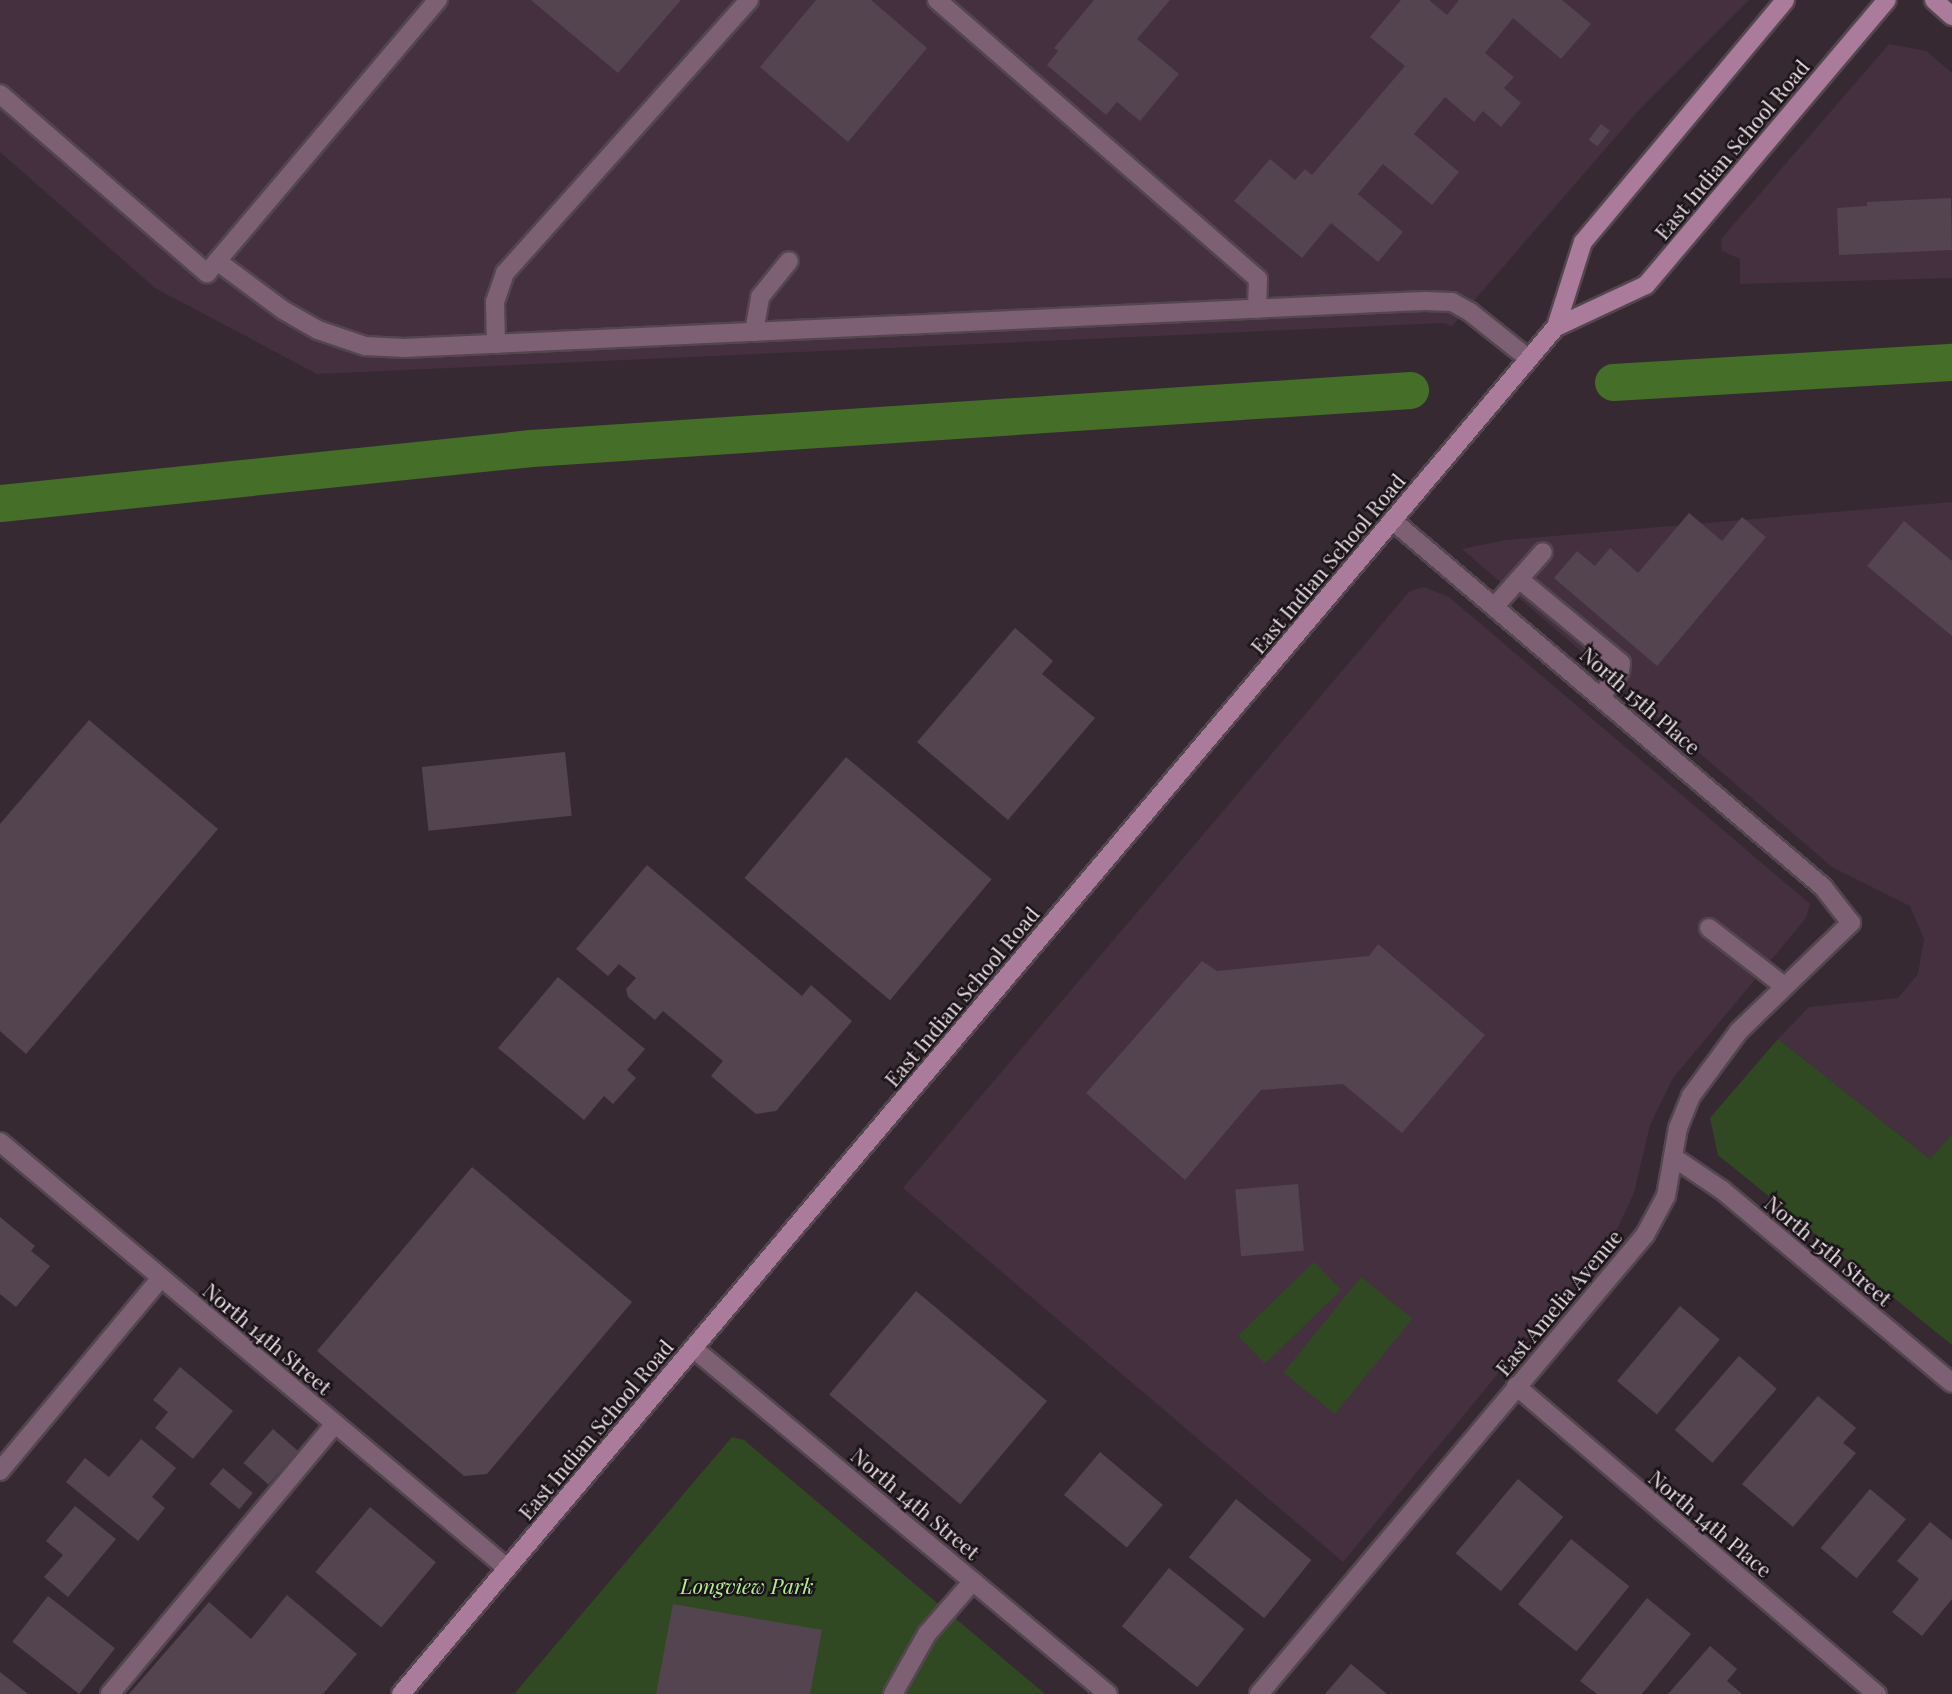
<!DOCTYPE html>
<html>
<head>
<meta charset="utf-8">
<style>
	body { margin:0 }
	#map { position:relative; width:1952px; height:1694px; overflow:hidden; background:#372932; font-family:"Playfair Display",serif }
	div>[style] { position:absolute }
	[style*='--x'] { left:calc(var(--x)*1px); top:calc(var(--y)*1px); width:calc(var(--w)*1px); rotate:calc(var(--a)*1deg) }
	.built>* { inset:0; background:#44303e }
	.green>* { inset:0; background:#314923; transform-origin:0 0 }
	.canal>* { height:37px; margin:-18.5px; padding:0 18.5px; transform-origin:18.5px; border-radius:18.5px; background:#456e29 }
	.building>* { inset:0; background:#54444f; transform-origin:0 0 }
	.roads { filter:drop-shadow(2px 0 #53464e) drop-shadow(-2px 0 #53464e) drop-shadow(0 2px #53464e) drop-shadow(0 -2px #53464e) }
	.lane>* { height:18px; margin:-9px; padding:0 9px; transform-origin:9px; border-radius:9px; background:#7e6074 }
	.street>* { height:18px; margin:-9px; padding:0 9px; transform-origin:9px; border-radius:9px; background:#7e6074 }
	.secondary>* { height:18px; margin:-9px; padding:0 9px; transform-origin:9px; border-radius:9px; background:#ab7b9c }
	span { translate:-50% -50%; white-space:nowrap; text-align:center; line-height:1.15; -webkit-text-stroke:5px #1a1418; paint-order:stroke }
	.street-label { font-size:21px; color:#e6dce2 }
	.park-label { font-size:21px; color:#b3ef90; font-style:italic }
</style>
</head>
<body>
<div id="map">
	<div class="built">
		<i style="clip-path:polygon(0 0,1749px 0,1639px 110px,1452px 326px,1443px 323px,317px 374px,155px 288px,0 152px)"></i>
		<i style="clip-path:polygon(1889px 44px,1926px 51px,1952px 73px,1952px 278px,1740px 284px,1740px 259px,1722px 251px,1721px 239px)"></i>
		<i style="clip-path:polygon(1952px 502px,1952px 1134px,1930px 1159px,1778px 1039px,1809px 1007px,1898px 998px,1918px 974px,1924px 939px,1910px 906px,1832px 867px,1462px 549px,1506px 540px)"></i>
		<i style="clip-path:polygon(1424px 587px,1449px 597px,1810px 904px,1806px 918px,1673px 1078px,1650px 1125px,1634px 1193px,1617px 1229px,1343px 1562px,903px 1188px,1410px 591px)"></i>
	</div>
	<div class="green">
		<i style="clip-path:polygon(1778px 1039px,1930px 1159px,1952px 1134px,1952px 1345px,1718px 1155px,1710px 1118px)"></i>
		<i style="left:1314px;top:1262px;width:39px;height:106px;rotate:46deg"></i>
		<i style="left:1361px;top:1277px;width:66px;height:123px;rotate:39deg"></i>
		<i style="clip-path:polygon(732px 1437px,744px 1440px,1045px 1694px,514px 1694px)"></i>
	</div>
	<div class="canal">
		<i style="--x:1613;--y:382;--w:340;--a:-3.4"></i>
		<i style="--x:0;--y:503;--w:534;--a:-5.91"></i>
		<i style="--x:531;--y:448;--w:881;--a:-3.78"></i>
	</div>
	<div class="building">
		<i style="clip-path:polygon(531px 0,681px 0,618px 73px)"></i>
		<i style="clip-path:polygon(816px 0,871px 0,927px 48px,848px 142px,760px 67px)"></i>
		<i style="clip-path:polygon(1094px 0,1170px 0,1137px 39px,1179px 74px,1140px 121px,1117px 102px,1106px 115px,1047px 65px,1058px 51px,1054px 48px)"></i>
		<i style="clip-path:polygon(1401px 0,1429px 0,1447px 15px,1459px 0,1562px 0,1591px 24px,1561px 59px,1513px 18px,1485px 53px,1514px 77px,1504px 88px,1521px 103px,1501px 127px,1483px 111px,1474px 122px,1445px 97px,1414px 134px,1459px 172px,1432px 205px,1383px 164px,1358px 194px,1403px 232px,1378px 262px,1331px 223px,1302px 258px,1234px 201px,1270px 159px,1295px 180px,1305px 169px,1312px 175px,1405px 66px,1370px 37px)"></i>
		<i style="left:1601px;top:124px;width:11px;height:20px;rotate:38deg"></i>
		<i style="clip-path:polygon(1951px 198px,1952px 250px,1839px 255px,1837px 208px,1867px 206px,1867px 202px)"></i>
		<i style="clip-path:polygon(1689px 513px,1722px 541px,1742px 517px,1766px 537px,1657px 666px,1554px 578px,1577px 551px,1595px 566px,1610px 548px,1638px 573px)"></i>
		<i style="clip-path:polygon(1904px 521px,1952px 561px,1952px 636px,1867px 566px)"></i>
		<i style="clip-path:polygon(1015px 628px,1053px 661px,1042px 674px,1095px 718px,1008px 820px,917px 742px)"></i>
		<i style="clip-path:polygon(89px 720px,218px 829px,26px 1054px,0 1031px,0 824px)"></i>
		<i style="left:565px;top:752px;width:64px;height:144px;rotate:84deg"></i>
		<i style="left:846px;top:757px;width:190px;height:158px;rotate:40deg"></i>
		<i style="clip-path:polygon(647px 865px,802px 996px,811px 985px,852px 1021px,776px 1111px,756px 1114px,711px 1076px,723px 1061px,663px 1011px,655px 1020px,628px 997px,626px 989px,636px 978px,619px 964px,608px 976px,576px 949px)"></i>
		<i style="clip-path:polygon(1378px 944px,1485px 1035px,1402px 1133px,1343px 1084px,1261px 1090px,1185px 1180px,1086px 1093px,1202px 961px,1217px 971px,1369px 956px)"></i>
		<i style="clip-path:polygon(558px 977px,645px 1049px,627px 1070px,636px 1078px,613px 1104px,604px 1096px,584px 1120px,498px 1048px)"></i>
		<i style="clip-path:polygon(472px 1167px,632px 1302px,487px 1474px,464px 1476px,317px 1351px)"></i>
		<i style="left:1298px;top:1184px;width:67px;height:63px;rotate:85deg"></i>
		<i style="clip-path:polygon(0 1217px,35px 1246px,31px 1251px,50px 1266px,16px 1307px,0 1294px)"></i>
		<i style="left:916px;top:1291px;width:171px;height:135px;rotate:40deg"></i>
		<i style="left:1680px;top:1306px;width:52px;height:98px;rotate:40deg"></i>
		<i style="left:1739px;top:1356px;width:50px;height:98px;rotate:41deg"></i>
		<i style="clip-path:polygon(180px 1367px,233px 1411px,193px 1459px,155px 1428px,168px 1412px,153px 1400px)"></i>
		<i style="clip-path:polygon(1818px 1396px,1856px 1428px,1843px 1443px,1856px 1453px,1793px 1527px,1742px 1484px)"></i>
		<i style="left:273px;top:1429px;width:33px;height:45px;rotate:41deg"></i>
		<i style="clip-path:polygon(141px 1439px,176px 1468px,152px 1497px,165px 1508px,138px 1541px,66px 1482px,85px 1458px,109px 1477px)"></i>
		<i style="left:1100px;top:1452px;width:82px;height:56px;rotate:40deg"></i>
		<i style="left:223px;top:1468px;width:39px;height:21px;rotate:40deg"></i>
		<i style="left:1518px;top:1479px;width:59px;height:97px;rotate:40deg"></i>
		<i style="left:1870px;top:1489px;width:47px;height:77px;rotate:40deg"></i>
		<i style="left:1236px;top:1499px;width:97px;height:75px;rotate:39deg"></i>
		<i style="clip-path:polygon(75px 1506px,116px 1539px,68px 1597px,44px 1577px,63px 1555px,46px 1541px)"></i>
		<i style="left:370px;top:1507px;width:86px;height:85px;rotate:40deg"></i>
		<i style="clip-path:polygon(1930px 1522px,1952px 1540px,1952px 1599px,1922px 1636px,1892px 1612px,1919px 1579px,1897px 1561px)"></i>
		<i style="left:1571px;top:1539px;width:75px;height:84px;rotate:39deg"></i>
		<i style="left:1169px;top:1568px;width:97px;height:75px;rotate:39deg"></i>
		<i style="clip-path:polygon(287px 1595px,357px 1654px,323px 1694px,129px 1694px,209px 1602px,251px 1639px)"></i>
		<i style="left:48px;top:1596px;width:85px;height:58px;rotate:38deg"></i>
		<i style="clip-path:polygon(1647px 1598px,1691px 1634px,1642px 1694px,1597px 1694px,1580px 1681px)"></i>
		<i style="clip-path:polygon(673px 1604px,822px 1630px,810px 1694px,656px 1694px)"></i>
		<i style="clip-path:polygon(1710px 1646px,1737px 1669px,1727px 1681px,1742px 1694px,1668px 1694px)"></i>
		<i style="clip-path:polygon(1351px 1664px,1387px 1694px,1325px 1694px)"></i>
		<i style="clip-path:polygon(0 1672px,28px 1694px,0 1694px)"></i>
	</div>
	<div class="roads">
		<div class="lane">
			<i style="--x:937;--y:0;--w:425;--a:41"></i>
			<i style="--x:1258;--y:279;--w:30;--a:92"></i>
			<i style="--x:0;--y:94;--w:274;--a:40.9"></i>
			<i style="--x:207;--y:273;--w:358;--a:-49.8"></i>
			<i style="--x:217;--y:261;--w:82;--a:36.6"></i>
			<i style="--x:283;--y:310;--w:40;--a:29.7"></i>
			<i style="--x:318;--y:330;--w:50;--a:18.8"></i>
			<i style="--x:365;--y:346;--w:39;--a:3"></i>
			<i style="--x:404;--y:348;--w:1022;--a:-2.64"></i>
			<i style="--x:1425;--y:301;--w:27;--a:2"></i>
			<i style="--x:1452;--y:302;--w:21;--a:29"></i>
			<i style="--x:1470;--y:312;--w:75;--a:38.5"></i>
			<i style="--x:754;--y:332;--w:36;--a:-80"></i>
			<i style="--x:760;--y:297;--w:46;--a:-51.1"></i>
			<i style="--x:496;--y:344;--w:42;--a:-91.4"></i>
			<i style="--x:495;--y:302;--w:31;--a:-71"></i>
			<i style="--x:505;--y:273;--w:366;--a:-48.2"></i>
			<i style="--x:1519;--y:579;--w:132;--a:39.5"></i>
			<i style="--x:1621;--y:663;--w:8;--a:97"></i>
			<i style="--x:1620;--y:671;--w:31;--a:127"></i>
			<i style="--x:1495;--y:606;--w:72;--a:-48.4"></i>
			<i style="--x:1709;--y:928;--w:95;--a:37.7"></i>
			<i style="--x:110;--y:1694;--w:351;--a:-50.2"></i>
			<i style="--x:893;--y:1694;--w:69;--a:-60.5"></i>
			<i style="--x:927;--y:1634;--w:70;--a:-49"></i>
		</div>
		<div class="street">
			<i style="--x:0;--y:1142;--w:662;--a:40.04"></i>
			<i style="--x:1673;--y:1157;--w:59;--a:34"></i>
			<i style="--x:1722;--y:1190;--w:300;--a:40"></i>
			<i style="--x:693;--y:1348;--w:540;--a:39.82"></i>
			<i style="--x:1516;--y:1386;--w:475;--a:40.5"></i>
			<i style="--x:0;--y:1471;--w:251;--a:-50.2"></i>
			<i style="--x:1259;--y:1694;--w:600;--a:-49.94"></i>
			<i style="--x:1645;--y:1235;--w:44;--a:-61.7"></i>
			<i style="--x:1666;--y:1196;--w:69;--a:-80"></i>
			<i style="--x:1678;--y:1128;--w:35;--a:-68"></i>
			<i style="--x:1691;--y:1096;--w:81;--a:-53.6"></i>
			<i style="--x:1739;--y:1031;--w:156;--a:-44"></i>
			<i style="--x:1851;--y:923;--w:46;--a:-127.9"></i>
			<i style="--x:1823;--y:887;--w:566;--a:-139.59"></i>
		</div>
		<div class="secondary">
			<i style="--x:1934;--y:0;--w:24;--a:42"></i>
			<i style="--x:1556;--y:327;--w:99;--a:-25"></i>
			<i style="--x:1646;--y:285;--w:373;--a:-49.8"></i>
			<i style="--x:401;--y:1694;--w:1790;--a:-49.81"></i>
			<i style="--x:1556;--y:327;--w:89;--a:-72.4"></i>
			<i style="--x:1583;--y:242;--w:315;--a:-50.1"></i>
		</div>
	</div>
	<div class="street-label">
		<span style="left:1731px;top:149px;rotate:-50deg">East Indian School Road</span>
		<span style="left:1327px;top:563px;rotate:-50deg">East Indian School Road</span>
		<span style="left:1641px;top:700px;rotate:41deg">North 15th Place</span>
		<span style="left:961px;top:996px;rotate:-50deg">East Indian School Road</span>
		<span style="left:1829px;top:1250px;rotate:40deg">North 15th Street</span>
		<span style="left:1558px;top:1302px;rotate:-50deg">East Amelia Avenue</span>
		<span style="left:268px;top:1338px;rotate:40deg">North 14th Street</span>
		<span style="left:595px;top:1429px;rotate:-50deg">East Indian School Road</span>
		<span style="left:916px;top:1503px;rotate:40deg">North 14th Street</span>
		<span style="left:1711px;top:1523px;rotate:40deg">North 14th Place</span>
	</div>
	<div class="park-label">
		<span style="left:747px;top:1585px">Longview Park</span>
	</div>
</div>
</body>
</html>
